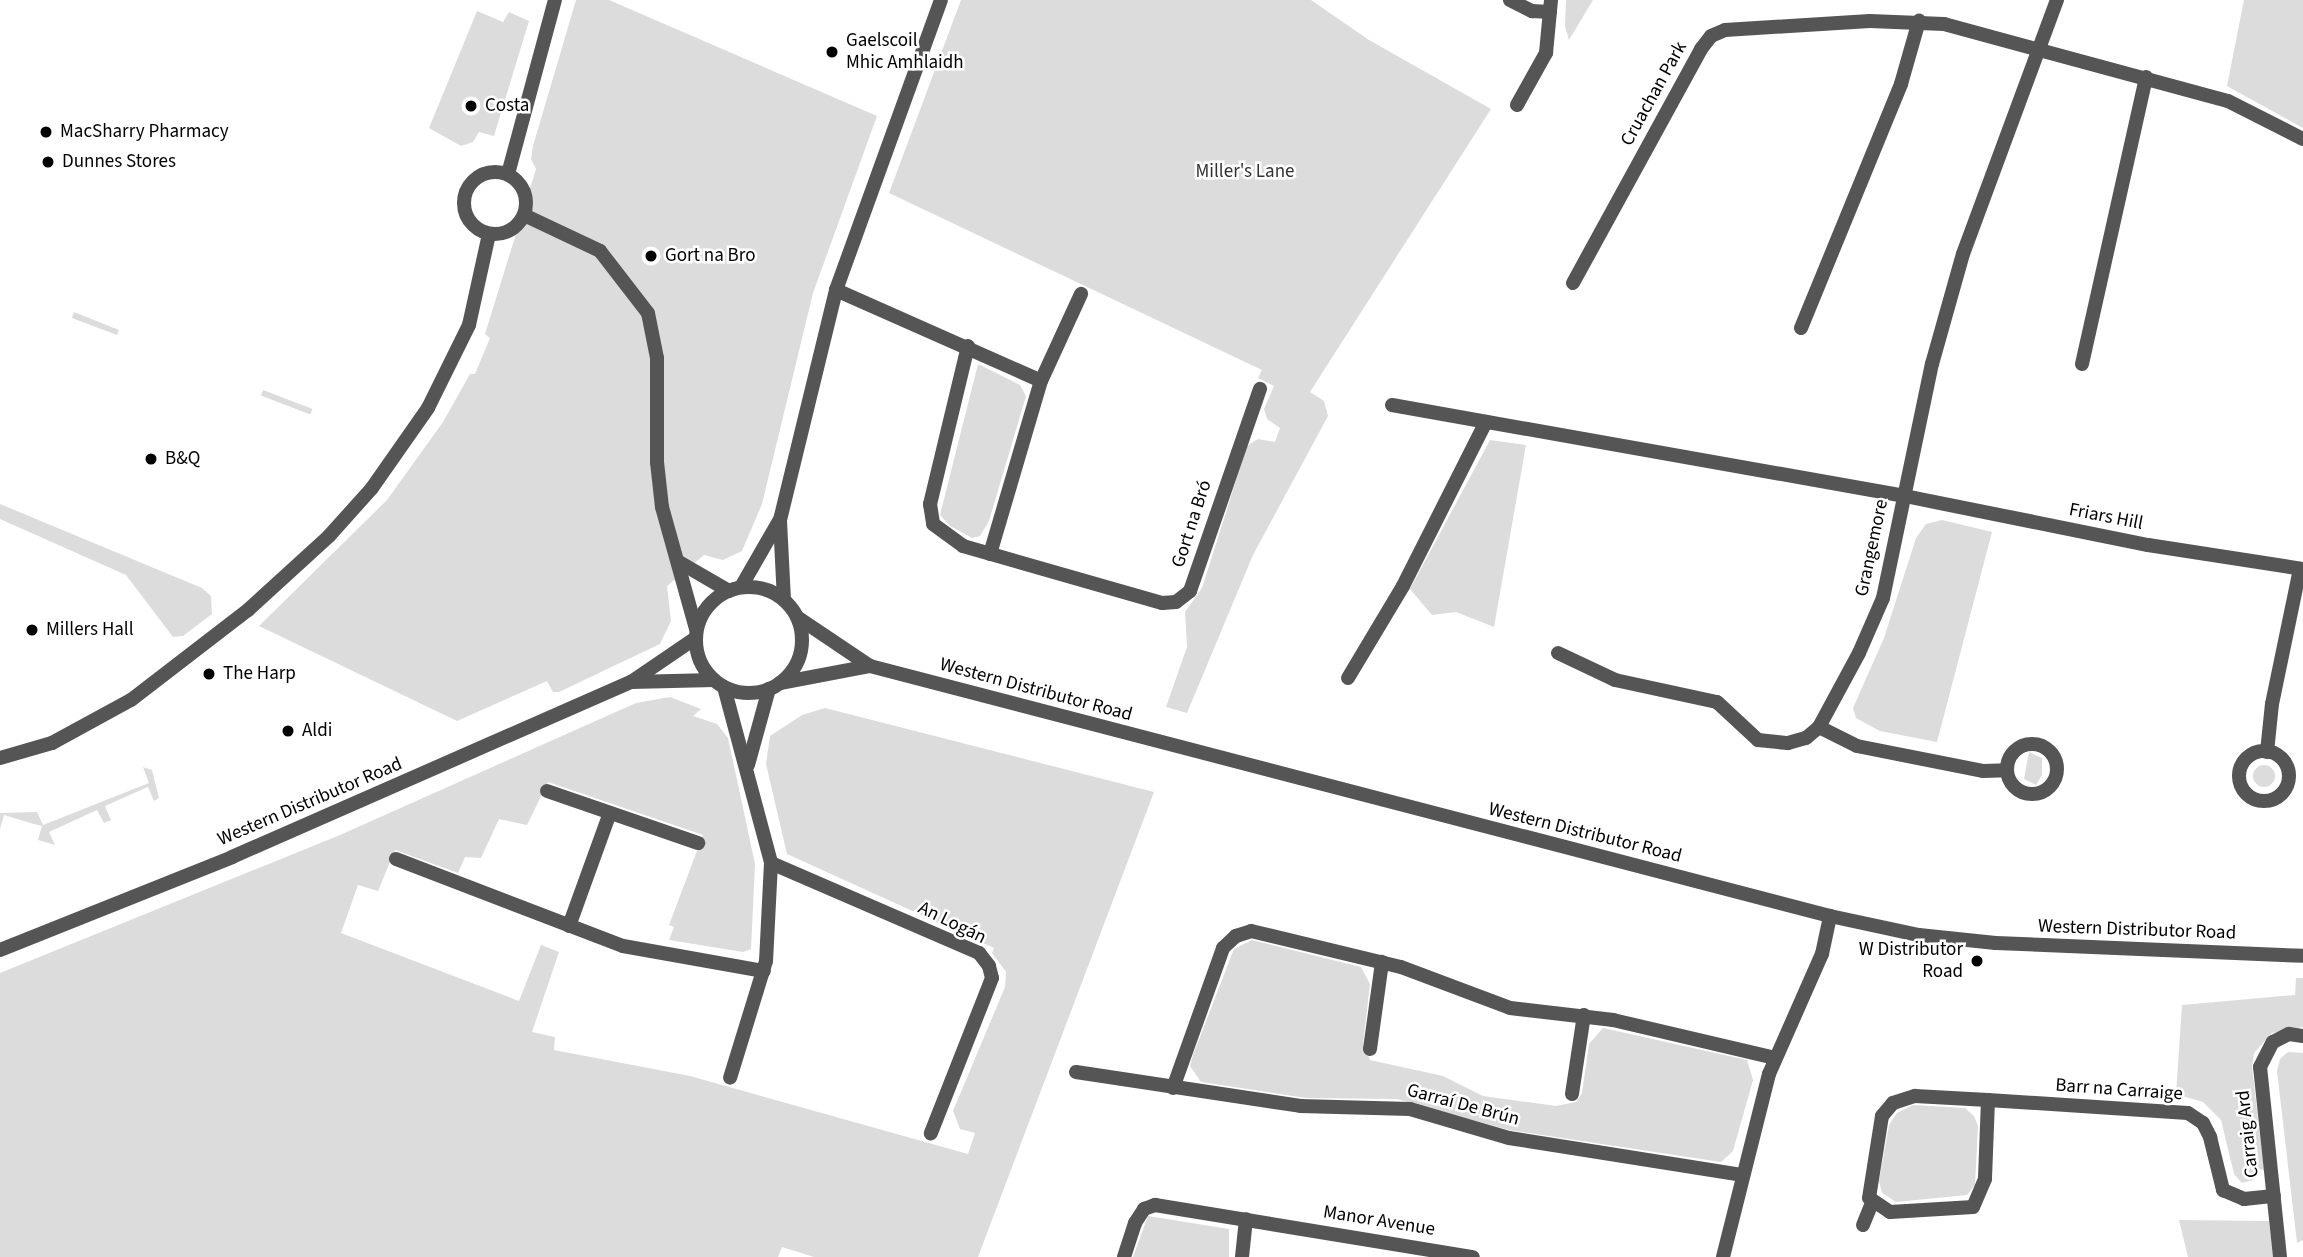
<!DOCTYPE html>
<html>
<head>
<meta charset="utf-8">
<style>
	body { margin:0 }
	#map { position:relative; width:2303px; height:1257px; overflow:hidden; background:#fff; font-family:"Source Sans 3",sans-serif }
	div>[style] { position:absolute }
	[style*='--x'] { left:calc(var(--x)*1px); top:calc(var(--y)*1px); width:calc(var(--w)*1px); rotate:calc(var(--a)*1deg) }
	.green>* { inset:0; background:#dcdcdc; transform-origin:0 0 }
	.round { border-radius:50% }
	.minor>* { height:14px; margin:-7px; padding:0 7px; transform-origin:7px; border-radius:7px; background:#555 }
	.minor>.ring { margin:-7px; padding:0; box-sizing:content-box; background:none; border:14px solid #555; border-radius:50% }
	.tertiary>* { height:14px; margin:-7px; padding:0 7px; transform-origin:7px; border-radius:7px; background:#555 }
	.tertiary>.ring { margin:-7px; padding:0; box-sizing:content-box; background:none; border:14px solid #555; border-radius:50% }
	.dots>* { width:19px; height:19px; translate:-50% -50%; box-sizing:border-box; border:4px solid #fff; border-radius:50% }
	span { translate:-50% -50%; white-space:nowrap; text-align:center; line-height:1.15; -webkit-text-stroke:5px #fff; paint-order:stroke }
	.poi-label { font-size:19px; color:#000 }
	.left { translate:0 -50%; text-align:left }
	.right { translate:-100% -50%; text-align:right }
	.street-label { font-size:19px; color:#000 }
	.park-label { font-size:19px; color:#333 }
</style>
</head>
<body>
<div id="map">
	<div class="green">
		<i style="clip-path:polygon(576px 0,609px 0,877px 116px,813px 293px,762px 504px,742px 551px,723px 560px,704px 555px,667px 586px,671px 621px,660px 644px,559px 692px,553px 692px,547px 681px,457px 721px,259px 626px,387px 500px,443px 422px,470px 374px,475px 374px,490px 338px,485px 334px,536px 169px,531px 159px,533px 146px)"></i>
		<i style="clip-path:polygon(961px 0,1311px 0,1369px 40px,1491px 109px,1310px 392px,1324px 401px,1328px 416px,1253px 555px,1187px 713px,1166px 707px,1187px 647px,1185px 612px,1202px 588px,1247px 446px,1258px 439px,1275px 442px,1280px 428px,1267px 419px,1264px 409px,1274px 386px,1258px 378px,1262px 370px,889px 193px)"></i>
		<i style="clip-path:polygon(1566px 0,1593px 0,1569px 40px,1565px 26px)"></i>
		<i style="clip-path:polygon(2244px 0,2303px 0,2303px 128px,2227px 86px)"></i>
		<i style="clip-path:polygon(477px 11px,503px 22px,509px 12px,529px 21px,494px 136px,479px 132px,473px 142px,461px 146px,429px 128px)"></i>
		<i style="clip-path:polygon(74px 312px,119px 330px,117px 335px,72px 318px)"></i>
		<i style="clip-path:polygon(978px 364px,1020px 385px,1026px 396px,989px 521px,980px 536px,972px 538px,950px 526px,940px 515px)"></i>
		<i style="left:263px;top:390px;width:53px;height:6px;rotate:21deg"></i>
		<i style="clip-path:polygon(1490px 440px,1526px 445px,1494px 627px,1456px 612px,1432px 615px,1410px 589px)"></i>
		<i style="clip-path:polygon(0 504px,202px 588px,211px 596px,212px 614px,183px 636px,173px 637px,126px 575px,0 519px)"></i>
		<i style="clip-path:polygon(1942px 520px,1992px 532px,1937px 742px,1880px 731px,1856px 718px,1853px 708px,1884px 638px,1916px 538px,1926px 524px)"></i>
		<i style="clip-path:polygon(670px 697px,701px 709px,693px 716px,717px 724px,728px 738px,755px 864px,751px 949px,743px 952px,669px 940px,674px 927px,669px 925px,703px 835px,548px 782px,527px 825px,499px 819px,481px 858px,465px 857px,458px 873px,395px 850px,378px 891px,358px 885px,341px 933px,519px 1001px,541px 945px,559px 952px,532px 1032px,555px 1037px,554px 1050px,690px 1076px,968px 1154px,975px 1133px,960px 1129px,953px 1111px,1005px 987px,1006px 972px,992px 953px,994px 948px,787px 854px,766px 764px,770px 736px,802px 715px,825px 708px,1154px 792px,978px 1257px,814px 1257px,782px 1247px,778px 1257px,0 1257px,0 973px,340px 835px,636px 703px)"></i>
		<i style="clip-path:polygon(2029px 752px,2042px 758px,2042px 775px,2036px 785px,2024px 779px)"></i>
		<i class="round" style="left:2253px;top:765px;width:22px;height:22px"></i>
		<i style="clip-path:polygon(143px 767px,152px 770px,159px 798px,154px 801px,148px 787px,141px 790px,105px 806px,111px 820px,104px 823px,97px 810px,49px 832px,55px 845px,38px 840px,42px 826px,34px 824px,4px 815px,0 829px,0 813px,37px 812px,43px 825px,149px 783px)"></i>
		<i style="clip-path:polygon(1252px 940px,1361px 967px,1370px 984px,1363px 1044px,1370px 1060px,1443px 1076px,1483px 1096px,1556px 1106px,1576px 1102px,1582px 1093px,1589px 1044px,1603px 1028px,1747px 1060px,1753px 1080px,1733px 1151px,1721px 1162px,1509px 1130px,1397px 1099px,1306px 1098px,1201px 1082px,1190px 1066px,1193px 1055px,1234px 949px)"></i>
		<i style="clip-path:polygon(2296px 978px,2303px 978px,2303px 1027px,2272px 1033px,2254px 1053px,2252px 1067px,2264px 1170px,2257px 1169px,2254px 1180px,2242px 1183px,2234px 1174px,2221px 1120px,2203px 1102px,2176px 1094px,2182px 1005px,2295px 995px)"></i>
		<i style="clip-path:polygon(2288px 1052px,2303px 1053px,2303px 1240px,2297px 1243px,2277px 1071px,2280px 1059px)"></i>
		<i style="clip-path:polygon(1913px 1105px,1965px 1108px,1974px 1116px,1978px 1126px,1975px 1185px,1967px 1195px,1896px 1202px,1882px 1193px,1879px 1181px,1889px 1125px,1897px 1113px)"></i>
		<i style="clip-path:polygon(1148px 1216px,1229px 1229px,1229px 1257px,1133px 1257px)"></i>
		<i style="clip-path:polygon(2179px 1220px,2269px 1221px,2273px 1257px,2188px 1257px)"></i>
	</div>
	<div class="minor">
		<i style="--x:1510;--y:0;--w:25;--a:27"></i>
		<i style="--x:1532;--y:11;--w:18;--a:3"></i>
		<i style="--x:1517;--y:105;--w:60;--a:-60.9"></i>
		<i style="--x:1546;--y:53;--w:53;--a:-84.6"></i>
		<i class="ring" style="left:464px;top:172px;width:48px;height:48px"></i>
		<i style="--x:508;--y:174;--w:180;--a:-74.9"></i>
		<i style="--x:524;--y:215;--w:84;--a:25.3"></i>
		<i style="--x:600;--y:251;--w:78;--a:52.3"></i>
		<i style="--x:648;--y:313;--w:46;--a:78.7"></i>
		<i style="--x:657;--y:358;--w:104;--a:90"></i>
		<i style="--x:657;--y:462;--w:45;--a:83.7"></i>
		<i style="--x:662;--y:507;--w:127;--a:74.4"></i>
		<i style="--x:1573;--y:283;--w:267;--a:-61.3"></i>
		<i style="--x:1701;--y:49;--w:16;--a:-52"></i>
		<i style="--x:1711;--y:36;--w:15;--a:-23"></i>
		<i style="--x:1725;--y:30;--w:145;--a:-3.6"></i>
		<i style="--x:1870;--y:21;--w:74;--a:2.3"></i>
		<i style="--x:1944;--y:24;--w:294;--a:15.2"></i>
		<i style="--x:2228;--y:101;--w:84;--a:26.9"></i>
		<i style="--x:836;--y:290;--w:224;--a:23.9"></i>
		<i style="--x:1801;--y:328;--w:264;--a:-67.7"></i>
		<i style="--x:1901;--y:84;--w:66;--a:-74.1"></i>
		<i style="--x:968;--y:346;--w:163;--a:103.5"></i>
		<i style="--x:930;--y:504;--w:20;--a:81"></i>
		<i style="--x:933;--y:524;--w:37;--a:36"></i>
		<i style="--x:963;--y:546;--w:207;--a:16"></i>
		<i style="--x:1162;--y:603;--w:14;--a:-4"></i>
		<i style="--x:1176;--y:602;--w:18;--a:-38"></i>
		<i style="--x:1190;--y:591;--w:214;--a:-70.9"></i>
		<i style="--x:2082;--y:364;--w:294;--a:-77.4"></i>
		<i style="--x:1392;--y:405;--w:521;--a:10.06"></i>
		<i style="--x:1905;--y:496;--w:248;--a:11.4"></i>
		<i style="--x:2148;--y:545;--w:157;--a:8.8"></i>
		<i style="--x:990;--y:554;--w:180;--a:-73.6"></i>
		<i style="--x:1041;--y:381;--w:96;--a:-65.3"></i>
		<i style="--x:679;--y:562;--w:58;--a:30.1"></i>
		<i style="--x:1558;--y:653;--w:63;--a:25.3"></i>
		<i style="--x:1615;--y:680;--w:104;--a:12.2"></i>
		<i style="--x:1717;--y:702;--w:56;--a:42.8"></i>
		<i style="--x:1758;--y:740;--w:30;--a:6"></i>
		<i style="--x:1788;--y:743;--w:19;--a:-16"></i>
		<i style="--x:1806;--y:738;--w:17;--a:-40"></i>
		<i style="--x:1819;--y:727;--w:84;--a:-61.6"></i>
		<i style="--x:1859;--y:653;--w:60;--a:-66.4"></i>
		<i style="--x:1883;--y:598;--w:239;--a:-78.2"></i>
		<i style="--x:1932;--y:364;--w:114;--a:-74.3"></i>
		<i style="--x:1963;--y:254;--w:271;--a:-69.7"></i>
		<i style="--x:1348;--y:678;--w:107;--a:-59.1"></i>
		<i style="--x:1403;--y:586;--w:184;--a:-63.2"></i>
		<i style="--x:724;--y:687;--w:182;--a:75"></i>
		<i style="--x:771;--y:863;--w:98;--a:92.9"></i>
		<i style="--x:766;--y:961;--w:122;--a:107.1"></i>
		<i style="--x:1819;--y:727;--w:42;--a:26.6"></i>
		<i style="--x:1857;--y:746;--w:128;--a:11.2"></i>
		<i style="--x:1983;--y:771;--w:24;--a:-2"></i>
		<i class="ring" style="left:2007px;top:744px;width:36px;height:36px"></i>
		<i class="ring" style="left:2239px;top:751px;width:36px;height:36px"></i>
		<i style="--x:2267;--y:752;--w:48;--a:-84.1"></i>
		<i style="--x:2272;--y:704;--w:138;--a:-78.3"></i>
		<i style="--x:0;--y:758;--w:54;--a:-16.1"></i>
		<i style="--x:52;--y:743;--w:90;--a:-28.6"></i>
		<i style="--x:131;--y:700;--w:148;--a:-37.6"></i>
		<i style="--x:248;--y:610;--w:110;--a:-42.4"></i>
		<i style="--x:329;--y:536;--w:64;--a:-48.1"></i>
		<i style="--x:372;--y:488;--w:98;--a:-55"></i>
		<i style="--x:428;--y:408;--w:93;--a:-63.7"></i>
		<i style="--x:469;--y:325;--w:93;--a:-77.6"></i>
		<i style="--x:748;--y:765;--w:79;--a:-74.6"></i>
		<i style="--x:547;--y:791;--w:160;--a:19"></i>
		<i style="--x:396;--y:859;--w:243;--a:21"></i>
		<i style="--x:623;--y:946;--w:143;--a:10.1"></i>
		<i style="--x:771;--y:863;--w:227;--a:23.4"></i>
		<i style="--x:979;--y:953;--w:16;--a:52"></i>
		<i style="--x:989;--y:966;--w:12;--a:76"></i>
		<i style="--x:992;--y:978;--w:167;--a:111.5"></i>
		<i style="--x:569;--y:926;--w:120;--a:-70.1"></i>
		<i style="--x:1370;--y:1049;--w:88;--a:-82.1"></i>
		<i style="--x:1076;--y:1072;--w:227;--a:8.6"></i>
		<i style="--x:1300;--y:1106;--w:110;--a:1.6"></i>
		<i style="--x:1410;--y:1109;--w:103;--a:16.3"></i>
		<i style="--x:1509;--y:1138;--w:237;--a:9"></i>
		<i style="--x:1173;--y:1088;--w:149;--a:-70.3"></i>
		<i style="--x:1223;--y:948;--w:18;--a:-43"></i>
		<i style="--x:1236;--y:936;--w:16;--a:-18"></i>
		<i style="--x:1251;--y:931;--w:154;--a:13.5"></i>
		<i style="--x:1401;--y:967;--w:116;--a:20.6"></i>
		<i style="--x:1510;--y:1008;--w:104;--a:6.6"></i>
		<i style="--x:1613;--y:1020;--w:166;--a:13.2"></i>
		<i style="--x:1572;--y:1094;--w:80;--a:-81.4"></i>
		<i style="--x:1915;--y:1096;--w:73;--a:3.1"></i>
		<i style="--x:1988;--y:1100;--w:79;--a:92.2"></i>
		<i style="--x:1985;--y:1179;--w:30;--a:113"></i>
		<i style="--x:1973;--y:1207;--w:83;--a:176.6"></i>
		<i style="--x:1890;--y:1212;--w:25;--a:-146"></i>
		<i style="--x:1869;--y:1198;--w:83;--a:-81"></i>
		<i style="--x:1882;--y:1116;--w:17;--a:-50"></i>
		<i style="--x:1893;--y:1103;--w:23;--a:-18"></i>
		<i style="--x:1988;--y:1100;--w:200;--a:3.7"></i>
		<i style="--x:2188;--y:1113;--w:18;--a:34"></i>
		<i style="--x:2203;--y:1123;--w:16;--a:63"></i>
		<i style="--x:2210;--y:1137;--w:55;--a:76.2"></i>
		<i style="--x:2223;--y:1190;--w:23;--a:23"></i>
		<i style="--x:2244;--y:1199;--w:30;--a:-6"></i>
		<i style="--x:1863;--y:1225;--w:24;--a:-68"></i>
		<i style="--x:1124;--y:1257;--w:36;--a:-72"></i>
		<i style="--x:1135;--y:1223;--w:17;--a:-57"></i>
		<i style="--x:1144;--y:1209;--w:12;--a:-20"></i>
		<i style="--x:1155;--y:1205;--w:322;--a:9.3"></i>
		<i style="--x:1242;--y:1257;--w:38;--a:-84"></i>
		<i style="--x:1723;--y:1257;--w:189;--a:-75.9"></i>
		<i style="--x:1769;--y:1074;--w:131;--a:-66.2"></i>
		<i style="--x:1822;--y:954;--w:39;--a:-78"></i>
		<i style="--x:2280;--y:1257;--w:191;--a:-96"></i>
		<i style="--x:2260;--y:1067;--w:28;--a:-63"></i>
		<i style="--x:2273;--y:1042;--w:18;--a:-27"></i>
		<i style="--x:2289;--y:1034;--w:14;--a:8"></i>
	</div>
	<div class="tertiary">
		<i class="ring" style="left:696px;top:587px;width:92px;height:92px"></i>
		<i style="--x:741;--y:587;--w:76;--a:-60.1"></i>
		<i style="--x:784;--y:600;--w:80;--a:-92.9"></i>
		<i style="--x:780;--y:520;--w:237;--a:-76.3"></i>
		<i style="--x:836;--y:290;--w:308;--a:-70.1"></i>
		<i style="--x:797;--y:617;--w:88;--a:33.9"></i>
		<i style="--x:870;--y:666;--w:992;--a:14.6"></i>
		<i style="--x:1830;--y:916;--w:91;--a:12.1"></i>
		<i style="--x:1919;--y:935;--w:77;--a:5.9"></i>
		<i style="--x:1996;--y:943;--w:307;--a:2.4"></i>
		<i style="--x:631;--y:682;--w:83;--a:-1.4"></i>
		<i style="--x:780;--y:683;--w:92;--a:-10.7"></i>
		<i style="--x:0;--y:950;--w:250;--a:-21.8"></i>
		<i style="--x:232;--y:857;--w:436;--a:-23.7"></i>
		<i style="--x:631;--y:682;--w:76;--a:-34.3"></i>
	</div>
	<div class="dots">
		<i style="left:832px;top:52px;background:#000"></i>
		<i style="left:471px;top:106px;background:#000"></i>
		<i style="left:46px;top:132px;background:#000"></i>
		<i style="left:48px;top:162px;background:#000"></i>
		<i style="left:651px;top:256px;background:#000"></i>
		<i style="left:151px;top:459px;background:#000"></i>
		<i style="left:32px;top:630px;background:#000"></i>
		<i style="left:209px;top:674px;background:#000"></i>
		<i style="left:288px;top:731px;background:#000"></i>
		<i style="left:1977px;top:961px;background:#000"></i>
	</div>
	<div class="poi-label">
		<span class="left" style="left:846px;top:52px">Gaelscoil<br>Mhic Amhlaidh</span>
		<span class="left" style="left:485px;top:106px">Costa</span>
		<span class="left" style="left:60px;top:132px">MacSharry Pharmacy</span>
		<span class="left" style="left:62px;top:162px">Dunnes Stores</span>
		<span class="left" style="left:665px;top:256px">Gort na Bro</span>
		<span class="left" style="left:165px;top:459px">B&amp;Q</span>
		<span class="left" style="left:46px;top:630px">Millers Hall</span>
		<span class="left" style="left:223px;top:674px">The Harp</span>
		<span class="left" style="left:302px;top:731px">Aldi</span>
		<span class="right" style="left:1963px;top:961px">W Distributor<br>Road</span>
	</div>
	<div class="street-label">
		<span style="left:1654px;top:94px;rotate:-61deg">Cruachan Park</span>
		<span style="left:2106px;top:517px;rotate:11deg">Friars Hill</span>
		<span style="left:1192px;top:524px;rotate:-72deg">Gort na Bró</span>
		<span style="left:1872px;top:548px;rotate:-78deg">Grangemore</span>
		<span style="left:1036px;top:690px;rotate:15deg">Western Distributor Road</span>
		<span style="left:310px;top:802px;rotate:-23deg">Western Distributor Road</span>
		<span style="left:1585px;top:833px;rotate:14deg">Western Distributor Road</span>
		<span style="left:952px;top:923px;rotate:26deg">An Logán</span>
		<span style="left:2137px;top:930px;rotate:2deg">Western Distributor Road</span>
		<span style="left:2119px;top:1090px;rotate:4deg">Barr na Carraige</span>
		<span style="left:1463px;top:1105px;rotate:15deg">Garraí De Brún</span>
		<span style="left:2248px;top:1134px;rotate:-96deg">Carraig Ard</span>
		<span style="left:1379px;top:1221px;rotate:9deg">Manor Avenue</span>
	</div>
	<div class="park-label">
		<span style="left:1245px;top:172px">Miller's Lane</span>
	</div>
</div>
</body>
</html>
